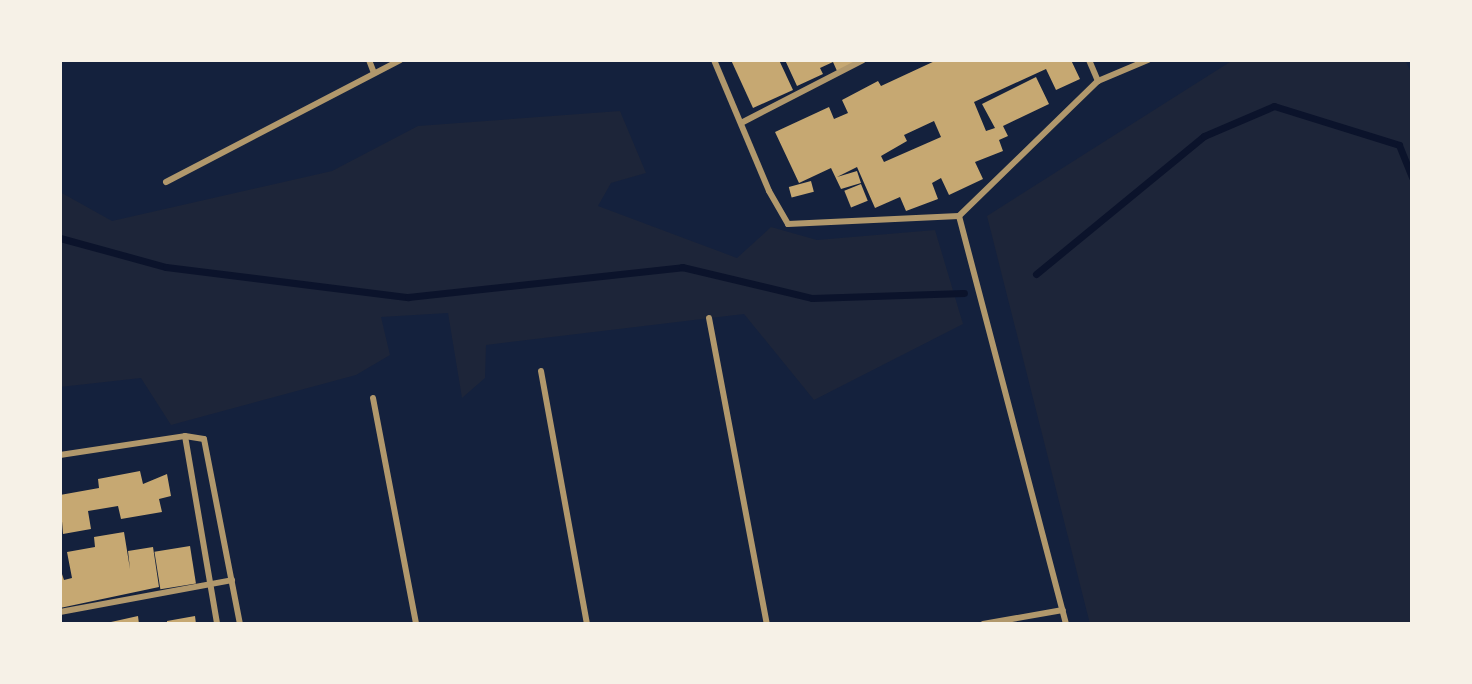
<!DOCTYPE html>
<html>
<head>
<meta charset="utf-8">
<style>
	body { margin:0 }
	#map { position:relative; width:1472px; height:684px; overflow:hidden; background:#14213d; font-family:Ubuntu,sans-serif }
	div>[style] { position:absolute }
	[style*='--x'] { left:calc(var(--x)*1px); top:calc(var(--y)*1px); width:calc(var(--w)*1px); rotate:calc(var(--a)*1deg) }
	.green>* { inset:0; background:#1d2539 }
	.stream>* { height:7px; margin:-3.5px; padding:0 3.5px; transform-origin:3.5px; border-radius:3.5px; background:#0b132b }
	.building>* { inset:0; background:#c6a872; transform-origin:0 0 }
	.minor>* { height:6px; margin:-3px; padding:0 3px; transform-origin:3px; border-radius:3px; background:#b1986c }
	span { translate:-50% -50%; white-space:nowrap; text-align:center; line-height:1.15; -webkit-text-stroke:5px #f6f1e7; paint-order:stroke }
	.frame { position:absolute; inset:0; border:62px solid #f6f1e7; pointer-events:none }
</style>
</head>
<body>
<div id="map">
	<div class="green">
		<i style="clip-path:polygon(1233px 60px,1405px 60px,1412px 74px,1412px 624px,1090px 624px,987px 216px)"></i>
		<i style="clip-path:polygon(620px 111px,646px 173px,611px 183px,598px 206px,737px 258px,771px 227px,817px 240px,935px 230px,963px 324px,814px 400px,744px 314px,486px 345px,485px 378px,462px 398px,448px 313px,381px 317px,390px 355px,356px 375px,171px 425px,141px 378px,60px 387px,60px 192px,112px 221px,332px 171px,418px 126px)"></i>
	</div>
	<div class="stream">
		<i style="--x:60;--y:238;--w:110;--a:15.3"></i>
		<i style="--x:166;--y:267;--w:244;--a:7.1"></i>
		<i style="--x:408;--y:297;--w:276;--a:-6.2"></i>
		<i style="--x:682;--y:267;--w:134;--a:13.4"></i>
		<i style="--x:812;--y:298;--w:152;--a:-1.9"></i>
		<i style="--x:1036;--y:274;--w:217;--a:-39.4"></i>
		<i style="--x:1204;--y:136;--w:76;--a:-23.2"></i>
		<i style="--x:1274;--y:106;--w:131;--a:17.3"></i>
		<i style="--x:1399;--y:145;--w:35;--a:68"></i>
	</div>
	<div class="building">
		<i style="clip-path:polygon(731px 60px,779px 60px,793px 90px,753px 108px)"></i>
		<i style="clip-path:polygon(785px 60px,860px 60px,837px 71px,833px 62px,820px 68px,823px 74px,797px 86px)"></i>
		<i style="clip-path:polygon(evenodd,937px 60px,1071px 60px,1080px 79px,1056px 90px,1046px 69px,974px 102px,986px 131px,995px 128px,982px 104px,1036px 77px,1049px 104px,1003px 126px,1008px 136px,999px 140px,1003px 151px,975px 162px,983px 179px,949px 195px,941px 178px,932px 183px,938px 199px,906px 211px,900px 197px,875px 208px,857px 167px,837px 177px,857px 171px,861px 183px,841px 189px,831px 168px,799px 183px,775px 132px,829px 107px,834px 119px,848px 113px,842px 100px,878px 81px,881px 86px,937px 60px,934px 121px,941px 137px,884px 162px,881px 156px,907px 141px,904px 135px,934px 121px)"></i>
		<i style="left:811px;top:181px;width:11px;height:23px;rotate:75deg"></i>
		<i style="left:861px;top:184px;width:18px;height:18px;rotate:68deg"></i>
		<i style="clip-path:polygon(140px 471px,143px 484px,167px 474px,171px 496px,159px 499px,162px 512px,121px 519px,118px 506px,88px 511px,91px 529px,63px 534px,60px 495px,99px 488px,98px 479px)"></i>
		<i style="clip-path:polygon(124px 532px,130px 569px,128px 551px,153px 547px,159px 587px,60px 608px,60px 568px,64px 580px,72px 578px,67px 552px,95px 547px,94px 537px)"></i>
		<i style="left:190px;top:546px;width:38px;height:36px;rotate:81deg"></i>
		<i style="clip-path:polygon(138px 616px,139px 624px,111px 624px,111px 622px)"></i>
		<i style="clip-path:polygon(195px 616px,196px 624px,167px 624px,167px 621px)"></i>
	</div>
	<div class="minor">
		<i style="--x:369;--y:60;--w:14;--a:69"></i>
		<i style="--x:714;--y:60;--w:142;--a:67.2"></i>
		<i style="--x:769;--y:191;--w:38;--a:60"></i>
		<i style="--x:788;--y:224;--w:171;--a:-2.7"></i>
		<i style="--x:1089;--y:60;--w:23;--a:67"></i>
		<i style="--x:743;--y:122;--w:135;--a:-27.3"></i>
		<i style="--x:166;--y:182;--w:264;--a:-27.5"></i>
		<i style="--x:959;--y:216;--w:422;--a:75.3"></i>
		<i style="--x:959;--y:216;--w:194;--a:-44.2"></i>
		<i style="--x:1098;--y:81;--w:54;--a:-22.8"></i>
		<i style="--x:709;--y:318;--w:311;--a:79.3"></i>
		<i style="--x:541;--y:371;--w:257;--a:79.7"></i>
		<i style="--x:373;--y:398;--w:230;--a:79.2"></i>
		<i style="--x:185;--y:436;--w:191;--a:80.3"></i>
		<i style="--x:60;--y:455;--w:126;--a:-8.6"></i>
		<i style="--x:185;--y:436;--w:19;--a:9"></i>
		<i style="--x:204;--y:439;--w:188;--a:79"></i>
		<i style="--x:60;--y:612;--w:175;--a:-10.5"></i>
		<i style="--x:983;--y:624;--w:81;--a:-9.9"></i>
	</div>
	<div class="frame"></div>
</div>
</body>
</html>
